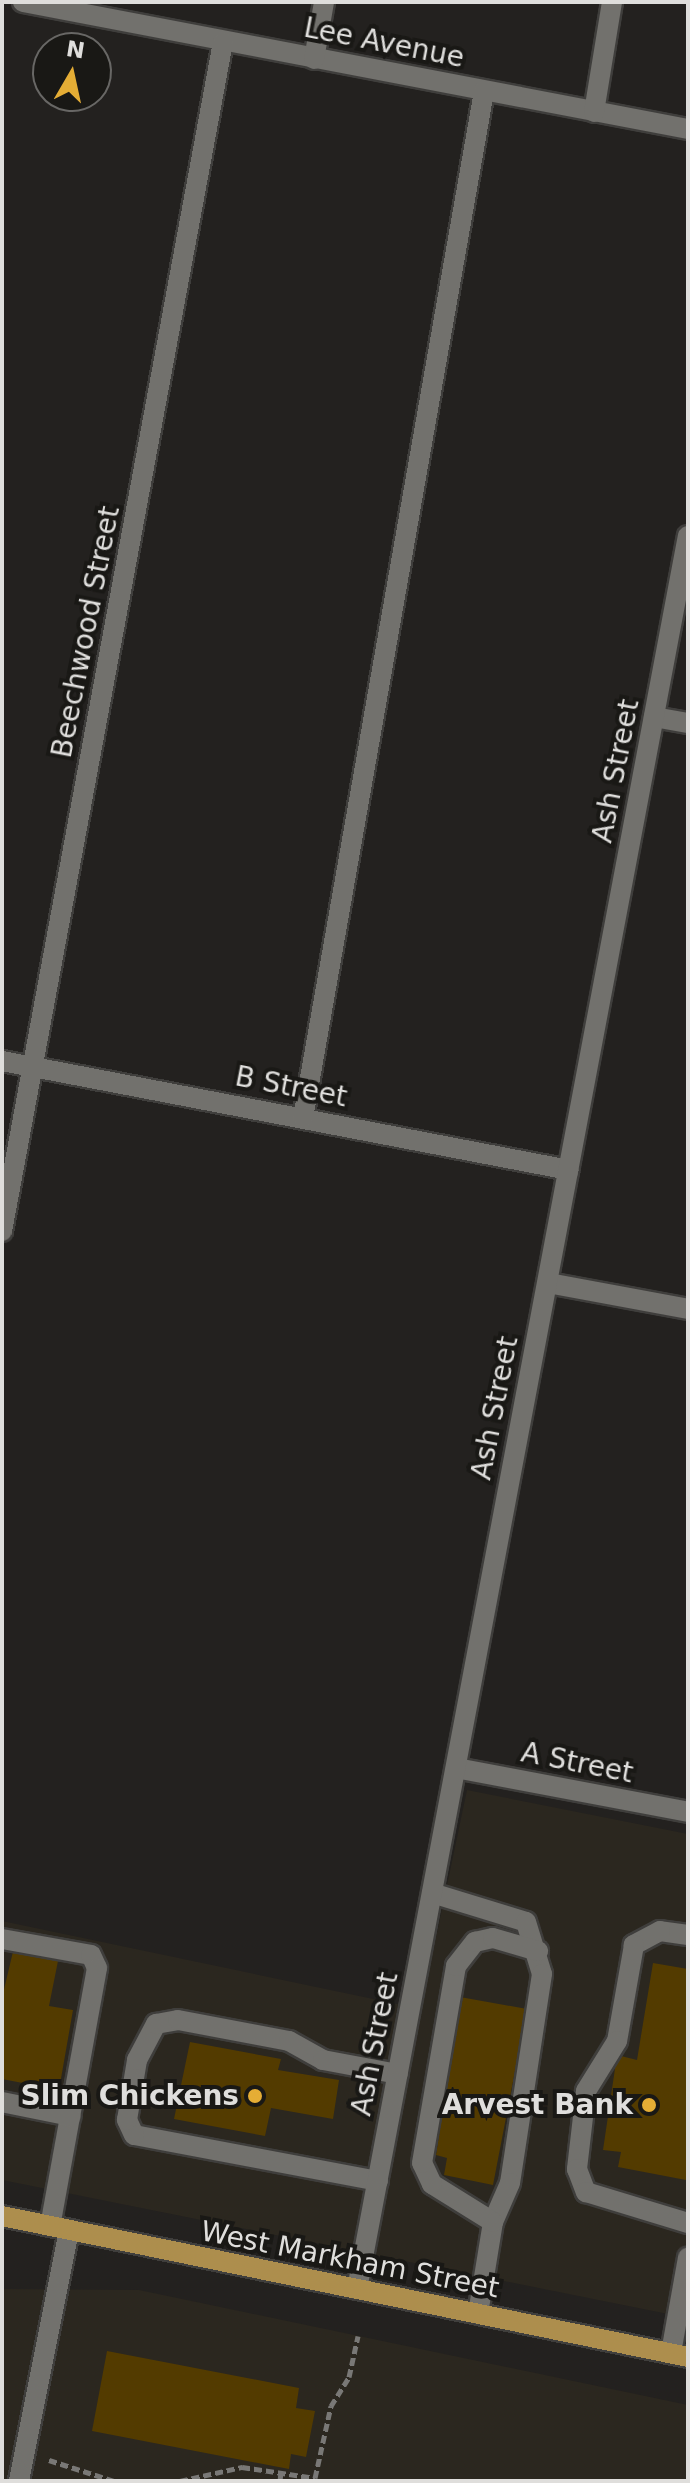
<!DOCTYPE html>
<html>
<head>
<meta charset="utf-8">
<style>
	body { margin:0 }
	#map { position:relative; width:690px; height:2483px; overflow:hidden; background:#23211f; font-family:"DejaVu Sans",sans-serif }
	div>[style] { position:absolute }
	[style*='--x'] { left:calc(var(--x)*1px); top:calc(var(--y)*1px); width:calc(var(--w)*1px); rotate:calc(var(--a)*1deg) }
	.built>* { inset:0; background:#2b271f }
	.building>* { inset:0; background:#533b00 }
	.path>* { height:5px; margin-top:-2.5px; transform-origin:0; background:repeating-linear-gradient(90deg,#797876 0 8px,transparent 0 12px) }
	.roads { filter:drop-shadow(2px 0 #3f3e3c) drop-shadow(-2px 0 #3f3e3c) drop-shadow(0 2px #3f3e3c) drop-shadow(0 -2px #3f3e3c) }
	.minor>* { height:20px; margin:-10px; padding:0 10px; transform-origin:10px; border-radius:10px; background:#72716d }
	.major>* { height:20px; margin:-10px; padding:0 10px; transform-origin:10px; border-radius:10px; background:#ad8e4d }
	.dots>* { width:22px; height:22px; translate:-50% -50%; box-sizing:border-box; border:4px solid #191815; border-radius:50% }
	span { translate:-50% -50%; white-space:nowrap; text-align:center; line-height:1.15; -webkit-text-stroke:8px #191815; paint-order:stroke }
	.street-label { font-size:28px; color:#dfdedc }
	.poi-label { font-size:28px; color:#dfdedc; font-weight:700 }
	.right { translate:-100% -50%; text-align:right }
	.frame { position:absolute; inset:0; border:4px solid #dfdedc; pointer-events:none }
	.north { position:absolute; left:32px; top:32px; width:80px; height:80px; box-sizing:border-box; background:#191815; border:2px solid #686765; border-radius:50%; rotate:9deg; font-size:22px; font-weight:700; line-height:32px; text-align:center; color:#dfdedc }
	.north::after { content:''; display:block; margin:auto; width:28px; height:36px; background:#e5ad35; clip-path:polygon(50% 0,100% 100%,50% 72%,0 100%) }
</style>
</head>
<body>
<div id="map">
	<div class="built">
		<i style="clip-path:polygon(467px 1790px,688px 1834px,688px 2318px,2px 2180px,2px 1921px,421px 2009px)"></i>
		<i style="clip-path:polygon(2px 2289px,139px 2290px,688px 2405px,688px 2481px,2px 2481px)"></i>
	</div>
	<div class="building">
		<i style="clip-path:polygon(15px 1943px,60px 1951px,49px 2006px,73px 2010px,59px 2090px,2px 2079px,2px 1998px)"></i>
		<i style="clip-path:polygon(653px 1963px,688px 1969px,686px 2180px,618px 2167px,621px 2152px,603px 2150px,617px 2055px,637px 2060px)"></i>
		<i style="clip-path:polygon(460px 1997px,527px 2009px,493px 2185px,444px 2175px,447px 2158px,436px 2155px)"></i>
		<i style="clip-path:polygon(190px 2042px,281px 2059px,278px 2070px,339px 2080px,333px 2119px,271px 2108px,265px 2136px,174px 2119px)"></i>
		<i style="clip-path:polygon(107px 2351px,299px 2388px,296px 2408px,315px 2411px,306px 2457px,291px 2454px,289px 2469px,92px 2431px)"></i>
	</div>
	<div class="path">
		<i style="--x:49;--y:2460;--w:68;--a:17.9"></i>
		<i style="--x:180;--y:2481;--w:64;--a:-12.7"></i>
		<i style="--x:242;--y:2467;--w:74;--a:8.6"></i>
		<i style="--x:315;--y:2478;--w:74;--a:-77.5"></i>
		<i style="--x:331;--y:2406;--w:34;--a:-58"></i>
		<i style="--x:349;--y:2377;--w:42;--a:-77.6"></i>
		<i style="--x:280;--y:2481;--w:10;--a:-84"></i>
	</div>
	<div class="roads">
		<div class="minor">
			<i style="--x:23;--y:2;--w:677;--a:10.81"></i>
			<i style="--x:314;--y:59;--w:58;--a:-80"></i>
			<i style="--x:594;--y:112;--w:111;--a:-80.7"></i>
			<i style="--x:654;--y:717;--w:35;--a:10"></i>
			<i style="--x:2;--y:1061;--w:577;--a:10.88"></i>
			<i style="--x:303;--y:1118;--w:1043;--a:-80"></i>
			<i style="--x:2;--y:1231;--w:1209;--a:-79.47"></i>
			<i style="--x:548;--y:1283;--w:142;--a:10.5"></i>
			<i style="--x:456;--y:1768;--w:236;--a:10.7"></i>
			<i style="--x:432;--y:1893;--w:98;--a:17.1"></i>
			<i style="--x:526;--y:1922;--w:54;--a:72.9"></i>
			<i style="--x:542;--y:1974;--w:211;--a:98.7"></i>
			<i style="--x:510;--y:2183;--w:43;--a:113.6"></i>
			<i style="--x:493;--y:2222;--w:93;--a:99.3"></i>
			<i style="--x:688;--y:1935;--w:28;--a:-172"></i>
			<i style="--x:660;--y:1931;--w:30;--a:152"></i>
			<i style="--x:634;--y:1945;--w:97;--a:100"></i>
			<i style="--x:617;--y:2041;--w:59;--a:121.8"></i>
			<i style="--x:586;--y:2091;--w:79;--a:96.6"></i>
			<i style="--x:577;--y:2169;--w:25;--a:69"></i>
			<i style="--x:586;--y:2192;--w:107;--a:16.9"></i>
			<i style="--x:2;--y:1939;--w:90;--a:10.2"></i>
			<i style="--x:91;--y:1955;--w:14;--a:65"></i>
			<i style="--x:97;--y:1968;--w:262;--a:100.3"></i>
			<i style="--x:2;--y:2102;--w:70;--a:11.5"></i>
			<i style="--x:378;--y:2181;--w:248;--a:-169.3"></i>
			<i style="--x:134;--y:2135;--w:17;--a:-115"></i>
			<i style="--x:127;--y:2120;--w:61;--a:-80.5"></i>
			<i style="--x:137;--y:2060;--w:41;--a:-62.2"></i>
			<i style="--x:156;--y:2024;--w:22;--a:-10"></i>
			<i style="--x:178;--y:2020;--w:113;--a:10.7"></i>
			<i style="--x:289;--y:2041;--w:39;--a:29"></i>
			<i style="--x:323;--y:2060;--w:76;--a:10.6"></i>
			<i style="--x:493;--y:2222;--w:72;--a:-148.1"></i>
			<i style="--x:432;--y:2184;--w:23;--a:-115"></i>
			<i style="--x:422;--y:2163;--w:200;--a:-80.2"></i>
			<i style="--x:456;--y:1966;--w:31;--a:-52"></i>
			<i style="--x:475;--y:1942;--w:18;--a:-13"></i>
			<i style="--x:493;--y:1938;--w:47;--a:16.1"></i>
			<i style="--x:357;--y:2289;--w:1784;--a:-79.31"></i>
			<i style="--x:671;--y:2353;--w:97;--a:-79.9"></i>
			<i style="--x:19;--y:2481;--w:255;--a:-78.7"></i>
		</div>
		<div class="major">
			<i style="--x:2;--y:2216;--w:700;--a:11.61"></i>
		</div>
	</div>
	<div class="dots">
		<i style="left:255px;top:2096px;background:#e5ad35"></i>
		<i style="left:649px;top:2105px;background:#e5ad35"></i>
	</div>
	<div class="street-label">
		<span style="left:384px;top:43px;rotate:11deg">Lee Avenue</span>
		<span style="left:86px;top:632px;rotate:-79deg">Beechwood Street</span>
		<span style="left:616px;top:771px;rotate:-79deg">Ash Street</span>
		<span style="left:291px;top:1087px;rotate:11deg">B Street</span>
		<span style="left:495px;top:1408px;rotate:-79deg">Ash Street</span>
		<span style="left:577px;top:1763px;rotate:11deg">A Street</span>
		<span style="left:375px;top:2044px;rotate:-79deg">Ash Street</span>
		<span style="left:350px;top:2260px;rotate:11deg">West Markham Street</span>
	</div>
	<div class="poi-label">
		<span class="right" style="left:239px;top:2096px">Slim Chickens</span>
		<span class="right" style="left:633px;top:2105px">Arvest Bank</span>
	</div>
	<div class="frame"></div>
	<div class="north">N</div>
</div>
</body>
</html>
